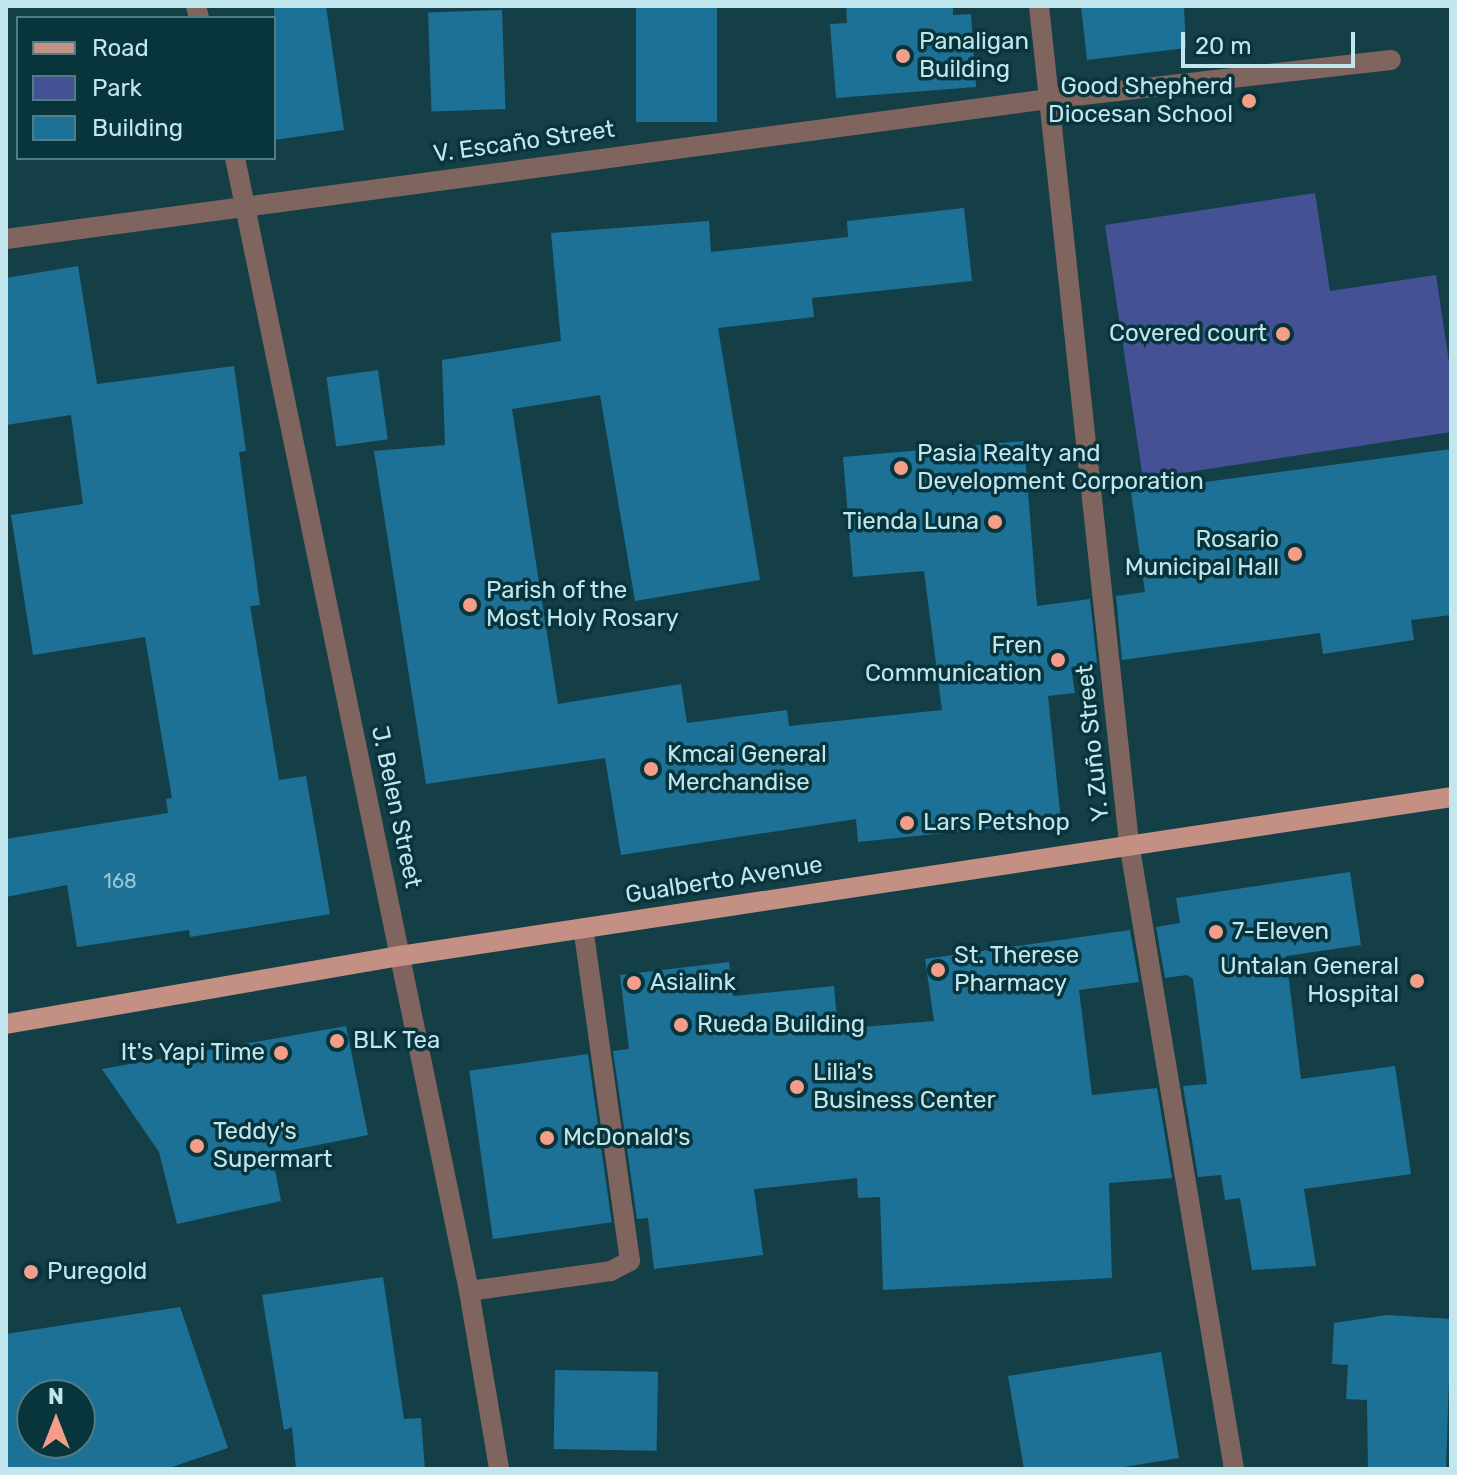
<!DOCTYPE html>
<html>
<head>
<meta charset="utf-8">
<style>
	body { margin:0 }
	#map { position:relative; width:1457px; height:1475px; overflow:hidden; background:#153f47; font-family:Rubik,sans-serif }
	div>[style] { position:absolute }
	[style*='--x'] { left:calc(var(--x)*1px); top:calc(var(--y)*1px); width:calc(var(--w)*1px); rotate:calc(var(--a)*1deg) }
	.green>* { inset:0; background:#445195 }
	.building>* { inset:0; background:#1d7197; transform-origin:0 0 }
	.service>* { height:20px; margin:-10px; padding:0 10px; transform-origin:10px; border-radius:10px; background:#80655f }
	.minor>* { height:20px; margin:-10px; padding:0 10px; transform-origin:10px; border-radius:10px; background:#80655f }
	.primary>* { height:20px; margin:-10px; padding:0 10px; transform-origin:10px; border-radius:10px; background:#c59084 }
	.dots>* { width:22px; height:22px; translate:-50% -50%; box-sizing:border-box; border:4px solid #08343c; border-radius:50% }
	span { translate:-50% -50%; white-space:nowrap; text-align:center; line-height:1.15; -webkit-text-stroke:7px #08343c; paint-order:stroke }
	.number-label { font-size:20px; color:#98c9d8 }
	.number-label span { -webkit-text-stroke-width:0 }
	.poi-label { font-size:24px; color:#c1e6ee }
	.left { translate:0 -50%; text-align:left }
	.right { translate:-100% -50%; text-align:right }
	.street-label { font-size:24px; color:#c1e6ee }
	.frame { position:absolute; inset:0; border:8px solid #c1e6ee; pointer-events:none }
	.legend { position:absolute; left:16px; top:16px; width:260px; height:144px; box-sizing:border-box; background:#08343c; border:2px solid #527b83; margin:0; padding:10px 14px; list-style:none; font-size:24px; color:#c1e6ee }
	.legend li { display:flex; align-items:center; gap:16px; height:40px }
	.legend b { width:40px; border:2px solid #527b83 }
	.north { position:absolute; left:16px; top:1379px; width:80px; height:80px; box-sizing:border-box; background:#08343c; border:2px solid #527b83; border-radius:50%; rotate:0deg; font-size:22px; font-weight:700; line-height:32px; text-align:center; color:#c1e6ee }
	.north::after { content:''; display:block; margin:auto; width:28px; height:36px; background:#f49e8a; clip-path:polygon(50% 0,100% 100%,50% 72%,0 100%) }
	.scale { position:absolute; left:1181px; top:32px; width:174px; height:36px; box-sizing:border-box; border:4px solid #c1e6ee; border-top:0; padding-left:10px; font-size:24px; line-height:28px; white-space:nowrap; color:#c1e6ee; -webkit-text-stroke:6px #08343c; paint-order:stroke }
</style>
</head>
<body>
<div id="map">
	<div class="green">
		<i style="clip-path:polygon(1315px 193px,1330px 291px,1436px 275px,1451px 376px,1451px 432px,1143px 479px,1105px 225px)"></i>
	</div>
	<div class="building">
		<i style="clip-path:polygon(274px 6px,326px 6px,344px 130px,274px 140px)"></i>
		<i style="left:636px;top:6px;width:81px;height:116px"></i>
		<i style="clip-path:polygon(846px 6px,953px 6px,953px 15px,971px 14px,976px 87px,836px 98px,830px 24px,847px 23px)"></i>
		<i style="clip-path:polygon(1081px 6px,1184px 6px,1186px 48px,1087px 60px)"></i>
		<i style="left:502px;top:10px;width:99px;height:74px;rotate:88deg"></i>
		<i style="clip-path:polygon(964px 208px,972px 281px,812px 298px,814px 317px,718px 328px,760px 580px,635px 601px,600px 395px,512px 409px,558px 704px,681px 684px,687px 723px,787px 710px,789px 726px,942px 710px,924px 571px,853px 577px,843px 457px,1024px 441px,1037px 606px,1090px 599px,1097px 663px,1071px 667px,1075px 693px,1048px 696px,1061px 821px,858px 842px,856px 819px,621px 855px,605px 758px,426px 784px,374px 451px,445px 445px,442px 360px,561px 341px,551px 233px,709px 221px,711px 252px,848px 237px,847px 221px)"></i>
		<i style="clip-path:polygon(78px 266px,97px 384px,234px 366px,246px 451px,239px 452px,260px 605px,250px 606px,279px 780px,306px 776px,330px 914px,190px 937px,189px 930px,77px 947px,67px 885px,6px 897px,6px 839px,168px 813px,166px 799px,172px 798px,145px 637px,33px 655px,11px 515px,83px 504px,71px 415px,6px 425px,6px 278px)"></i>
		<i style="left:378px;top:370px;width:70px;height:52px;rotate:82deg"></i>
		<i style="clip-path:polygon(1451px 449px,1451px 615px,1411px 620px,1414px 640px,1323px 654px,1320px 633px,1122px 660px,1116px 596px,1145px 592px,1131px 492px)"></i>
		<i style="clip-path:polygon(1350px 872px,1361px 945px,1286px 956px,1301px 1079px,1395px 1066px,1411px 1174px,1304px 1189px,1316px 1266px,1252px 1270px,1240px 1198px,1225px 1200px,1221px 1175px,1198px 1177px,1183px 1086px,1207px 1084px,1193px 979px,1187px 975px,1165px 978px,1156px 927px,1180px 923px,1176px 898px)"></i>
		<i style="clip-path:polygon(1130px 930px,1139px 982px,1079px 990px,1092px 1095px,1157px 1088px,1172px 1178px,1109px 1183px,1112px 1278px,883px 1290px,880px 1197px,858px 1198px,857px 1178px,754px 1189px,763px 1255px,654px 1269px,648px 1218px,637px 1219px,613px 1051px,629px 1049px,620px 975px,729px 962px,733px 996px,834px 986px,838px 1029px,934px 1021px,925px 959px)"></i>
		<i style="clip-path:polygon(346px 1026px,368px 1135px,272px 1154px,281px 1201px,177px 1224px,159px 1152px,102px 1069px)"></i>
		<i style="left:588px;top:1054px;width:170px;height:120px;rotate:82deg"></i>
		<i style="clip-path:polygon(383px 1277px,404px 1419px,421px 1418px,425px 1469px,296px 1469px,292px 1427px,284px 1430px,262px 1295px)"></i>
		<i style="clip-path:polygon(evenodd,180px 1307px,228px 1448px,166px 1469px,6px 1469px,6px 1334px,180px 1307px,32px 1395px,80px 1395px,80px 1443px,32px 1443px,32px 1395px)"></i>
		<i style="clip-path:polygon(1387px 1315px,1451px 1319px,1446px 1469px,1368px 1469px,1367px 1400px,1346px 1399px,1348px 1365px,1332px 1364px,1334px 1323px)"></i>
		<i style="clip-path:polygon(1161px 1352px,1179px 1458px,1112px 1469px,1024px 1469px,1008px 1376px)"></i>
		<i style="left:555px;top:1370px;width:103px;height:79px;rotate:1deg"></i>
	</div>
	<div class="service">
		<i style="--x:1048;--y:99;--w:345;--a:-6.5"></i>
		<i style="--x:469;--y:1291;--w:143;--a:-8"></i>
		<i style="--x:611;--y:1271;--w:21;--a:-28"></i>
		<i style="--x:630;--y:1261;--w:336;--a:-98"></i>
	</div>
	<div class="minor">
		<i style="--x:196;--y:6;--w:12;--a:76"></i>
		<i style="--x:1039;--y:6;--w:842;--a:83.86"></i>
		<i style="--x:1129;--y:843;--w:635;--a:80.48"></i>
		<i style="--x:235;--y:158;--w:1157;--a:78.33"></i>
		<i style="--x:469;--y:1291;--w:181;--a:80.4"></i>
		<i style="--x:6;--y:239;--w:1051;--a:-7.65"></i>
	</div>
	<div class="primary">
		<i style="--x:6;--y:1024;--w:400;--a:-9.8"></i>
		<i style="--x:400;--y:956;--w:1063;--a:-8.6"></i>
	</div>
	<div class="dots">
		<i style="left:903px;top:56px;background:#f49e8a"></i>
		<i style="left:1249px;top:101px;background:#f49e8a"></i>
		<i style="left:1283px;top:334px;background:#f49e8a"></i>
		<i style="left:901px;top:468px;background:#f49e8a"></i>
		<i style="left:995px;top:522px;background:#f49e8a"></i>
		<i style="left:1295px;top:554px;background:#f49e8a"></i>
		<i style="left:470px;top:605px;background:#f49e8a"></i>
		<i style="left:1058px;top:660px;background:#f49e8a"></i>
		<i style="left:651px;top:769px;background:#f49e8a"></i>
		<i style="left:907px;top:823px;background:#f49e8a"></i>
		<i style="left:1216px;top:932px;background:#f49e8a"></i>
		<i style="left:938px;top:970px;background:#f49e8a"></i>
		<i style="left:1417px;top:981px;background:#f49e8a"></i>
		<i style="left:634px;top:983px;background:#f49e8a"></i>
		<i style="left:681px;top:1025px;background:#f49e8a"></i>
		<i style="left:337px;top:1041px;background:#f49e8a"></i>
		<i style="left:281px;top:1053px;background:#f49e8a"></i>
		<i style="left:797px;top:1087px;background:#f49e8a"></i>
		<i style="left:547px;top:1138px;background:#f49e8a"></i>
		<i style="left:197px;top:1146px;background:#f49e8a"></i>
		<i style="left:31px;top:1272px;background:#f49e8a"></i>
	</div>
	<div class="number-label">
		<span style="left:120px;top:881px">168</span>
	</div>
	<div class="poi-label">
		<span class="left" style="left:919px;top:56px">Panaligan<br>Building</span>
		<span class="right" style="left:1233px;top:101px">Good Shepherd<br>Diocesan School</span>
		<span class="right" style="left:1267px;top:334px">Covered court</span>
		<span class="left" style="left:917px;top:468px">Pasia Realty and<br>Development Corporation</span>
		<span class="right" style="left:979px;top:522px">Tienda Luna</span>
		<span class="right" style="left:1279px;top:554px">Rosario<br>Municipal Hall</span>
		<span class="left" style="left:486px;top:605px">Parish of the<br>Most Holy Rosary</span>
		<span class="right" style="left:1042px;top:660px">Fren<br>Communication</span>
		<span class="left" style="left:667px;top:769px">Kmcai General<br>Merchandise</span>
		<span class="left" style="left:923px;top:823px">Lars Petshop</span>
		<span class="left" style="left:1232px;top:932px">7-Eleven</span>
		<span class="left" style="left:954px;top:970px">St. Therese<br>Pharmacy</span>
		<span class="right" style="left:1399px;top:981px">Untalan General<br>Hospital</span>
		<span class="left" style="left:650px;top:983px">Asialink</span>
		<span class="left" style="left:697px;top:1025px">Rueda Building</span>
		<span class="left" style="left:353px;top:1041px">BLK Tea</span>
		<span class="right" style="left:265px;top:1053px">It's Yapi Time</span>
		<span class="left" style="left:813px;top:1087px">Lilia's<br>Business Center</span>
		<span class="left" style="left:213px;top:1146px">Teddy's<br>Supermart</span>
		<span class="left" style="left:563px;top:1138px">McDonald's</span>
		<span class="left" style="left:47px;top:1272px">Puregold</span>
	</div>
	<div class="street-label">
		<span style="left:524px;top:142px;rotate:-8deg">V. Escaño Street</span>
		<span style="left:1093px;top:743px;rotate:-96deg">Y. Zuño Street</span>
		<span style="left:396px;top:807px;rotate:78deg">J. Belen Street</span>
		<span style="left:724px;top:880px;rotate:-9deg">Gualberto Avenue</span>
	</div>
	<div class="frame"></div>
	<ul class="legend">
	<li><b style="height:10px;background:#c59084"></b>Road</li>
	<li><b style="height:22px;background:#445195"></b>Park</li>
	<li><b style="height:22px;background:#1d7197"></b>Building</li>
	</ul>
	<div class="north">N</div>
	<div class="scale">20 m</div>
</div>
</body>
</html>
